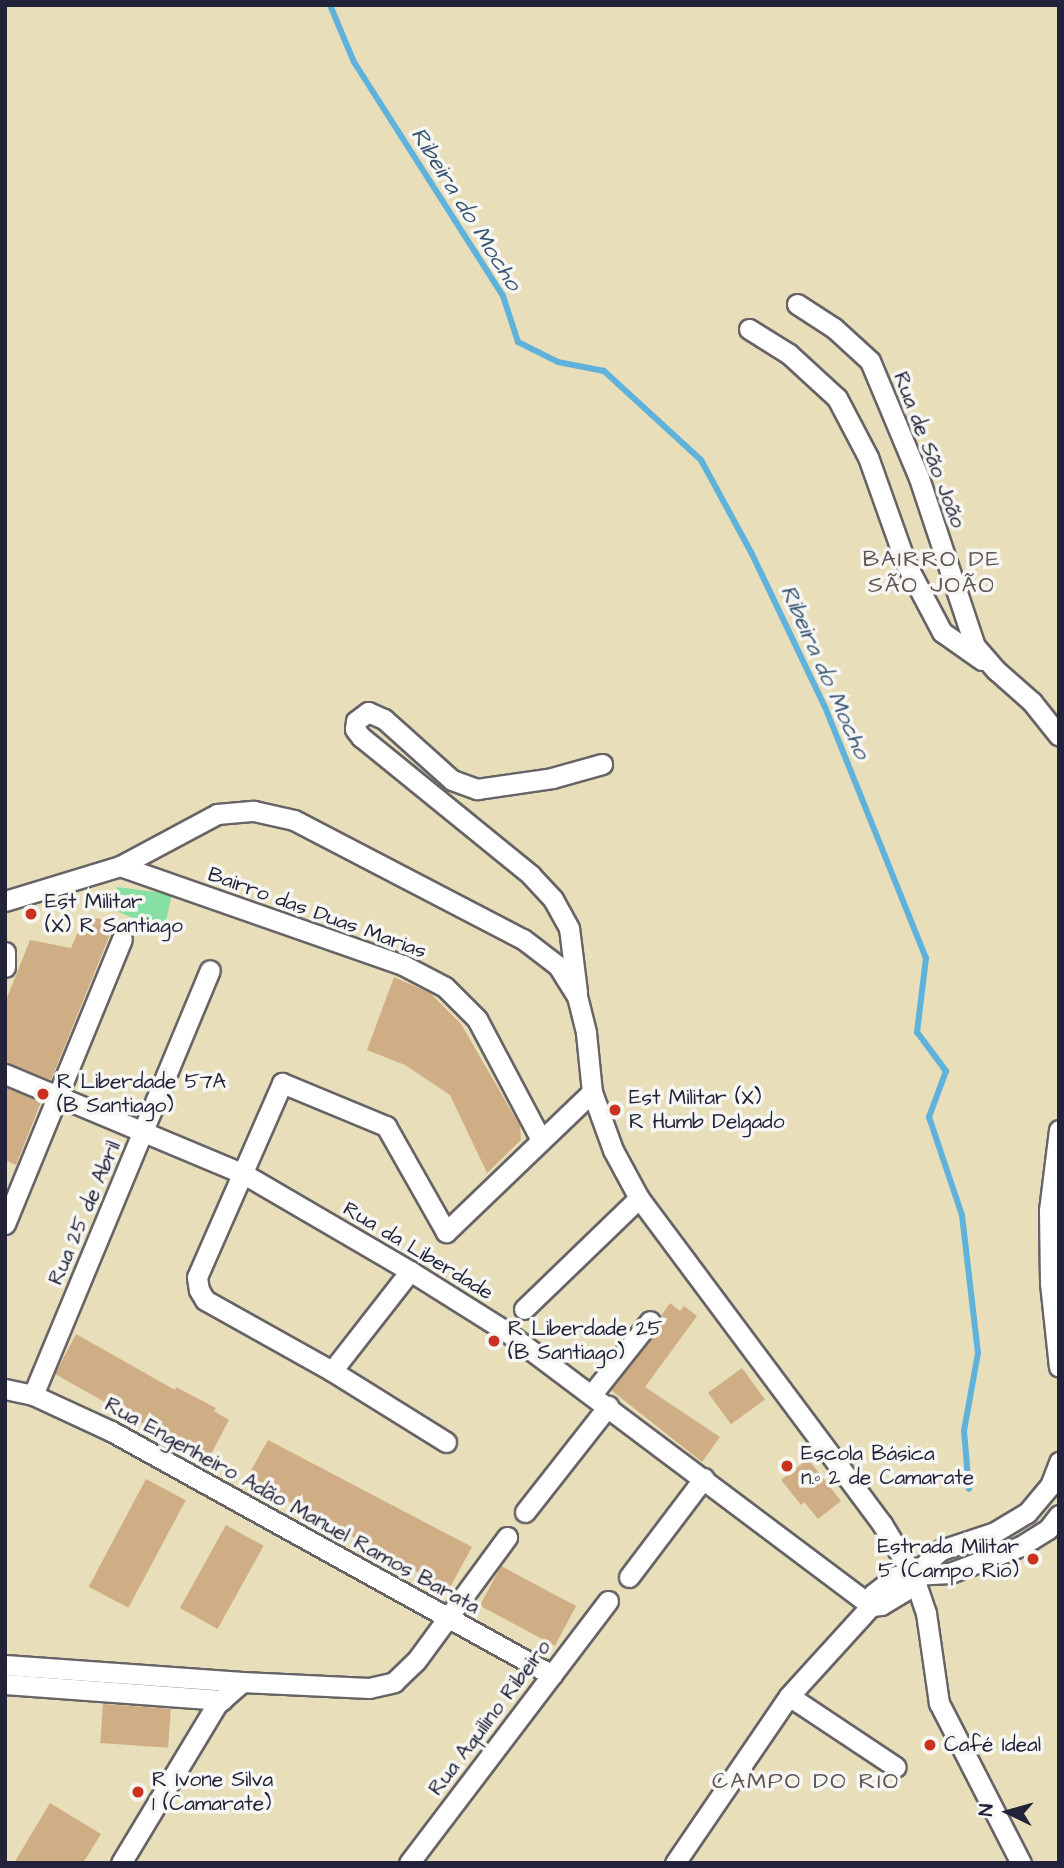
<!DOCTYPE html>
<html>
<head>
<meta charset="utf-8">
<style>
	body { margin:0 }
	#map { position:relative; width:1064px; height:1868px; overflow:hidden; background:#e8deb9; font-family:"Architects Daughter",sans-serif }
	div>[style] { position:absolute }
	[style*='--x'] { left:calc(var(--x)*1px); top:calc(var(--y)*1px); width:calc(var(--w)*1px); rotate:calc(var(--a)*1deg) }
	.green>* { inset:0; background:#88dfa3 }
	.stream>* { height:6px; margin:-3px; padding:0 3px; transform-origin:3px; border-radius:3px; background:#5fb2db }
	.building>* { inset:0; background:#d0ae85; transform-origin:0 0 }
	.roads { filter:drop-shadow(2px 0 #676467) drop-shadow(-2px 0 #676467) drop-shadow(0 2px #676467) drop-shadow(0 -2px #676467) }
	.minor>* { height:19px; margin:-9.5px; padding:0 9.5px; transform-origin:9.5px; border-radius:9.5px; background:#fff }
	.dots>* { width:19px; height:19px; translate:-50% -50%; box-sizing:border-box; border:4px solid #f6f6f2; border-radius:50% }
	span { translate:-50% -50%; white-space:nowrap; text-align:center; line-height:1.15; -webkit-text-stroke:7px #f6f6f2; paint-order:stroke }
	.street-label { font-size:21px; color:#22223b }
	.poi-label { font-size:21px; color:#22223b }
	.left { translate:0 -50%; text-align:left }
	.right { translate:-100% -50%; text-align:right }
	.water-label { font-size:23px; color:#375473; font-style:italic }
	.neighbourhood-label { font-size:23px; color:#5f5355; letter-spacing:2px }
	.frame { position:absolute; inset:0; border:7px solid #22223b; pointer-events:none }
	.north { position:absolute; left:973px; top:1777px; width:70px; height:70px; -webkit-text-stroke:5px #f6f6f2; paint-order:stroke; rotate:275deg; font-size:19px; font-weight:700; line-height:28px; text-align:center; color:#22223b }
	.north::after { content:''; display:block; margin:auto; width:24px; height:32px; background:#22223b; clip-path:polygon(50% 0,100% 100%,50% 72%,0 100%) }
</style>
</head>
<body>
<div id="map">
	<div class="green">
		<i style="clip-path:polygon(117px 887px,172px 894px,164px 931px,109px 908px)"></i>
	</div>
	<div class="stream">
		<i style="--x:330;--y:5;--w:62;--a:67.2"></i>
		<i style="--x:354;--y:62;--w:277;--a:57.5"></i>
		<i style="--x:503;--y:296;--w:48;--a:71.9"></i>
		<i style="--x:518;--y:342;--w:45;--a:26.6"></i>
		<i style="--x:558;--y:362;--w:47;--a:11.1"></i>
		<i style="--x:604;--y:371;--w:132;--a:42.5"></i>
		<i style="--x:701;--y:460;--w:105;--a:61.5"></i>
		<i style="--x:751;--y:552;--w:172;--a:64.5"></i>
		<i style="--x:825;--y:707;--w:271;--a:68.1"></i>
		<i style="--x:926;--y:958;--w:75;--a:96.9"></i>
		<i style="--x:917;--y:1032;--w:49;--a:53.4"></i>
		<i style="--x:946;--y:1071;--w:49;--a:110.3"></i>
		<i style="--x:929;--y:1117;--w:103;--a:71.4"></i>
		<i style="--x:962;--y:1215;--w:139;--a:83.4"></i>
		<i style="--x:978;--y:1353;--w:79;--a:100.2"></i>
		<i style="--x:964;--y:1431;--w:58;--a:85.1"></i>
	</div>
	<div class="building">
		<i style="clip-path:polygon(85px 916px,115px 922px,51px 1080px,5px 1062px,5px 1003px,30px 940px,71px 948px)"></i>
		<i style="clip-path:polygon(394px 977px,430px 993px,461px 1024px,520px 1126px,521px 1140px,487px 1173px,450px 1095px,405px 1065px,367px 1050px)"></i>
		<i style="clip-path:polygon(5px 1087px,41px 1102px,16px 1165px,5px 1160px)"></i>
		<i style="clip-path:polygon(670px 1303px,680px 1311px,684px 1306px,697px 1316px,645px 1387px,720px 1437px,702px 1462px,611px 1390px,660px 1329px,661px 1316px)"></i>
		<i style="clip-path:polygon(76px 1334px,175px 1390px,176px 1387px,216px 1408px,214px 1411px,229px 1420px,210px 1456px,203px 1452px,201px 1455px,174px 1441px,55px 1374px)"></i>
		<i style="left:742px;top:1368px;width:39px;height:42px;rotate:54deg"></i>
		<i style="clip-path:polygon(268px 1440px,472px 1547px,449px 1589px,254px 1483px,255px 1480px,248px 1476px)"></i>
		<i style="clip-path:polygon(808px 1459px,841px 1501px,818px 1519px,804px 1502px,801px 1505px,781px 1480px)"></i>
		<i style="left:146px;top:1479px;width:45px;height:122px;rotate:28deg"></i>
		<i style="left:226px;top:1525px;width:43px;height:95px;rotate:29deg"></i>
		<i style="left:501px;top:1566px;width:85px;height:45px;rotate:28deg"></i>
		<i style="left:103px;top:1704px;width:68px;height:39px;rotate:4deg"></i>
		<i style="clip-path:polygon(50px 1803px,101px 1834px,83px 1863px,14px 1863px)"></i>
	</div>
	<div class="roads">
		<div class="minor">
			<i style="--x:797;--y:304;--w:44;--a:33"></i>
			<i style="--x:834;--y:328;--w:49;--a:42.5"></i>
			<i style="--x:870;--y:361;--w:127;--a:67.3"></i>
			<i style="--x:919;--y:478;--w:177;--a:71.6"></i>
			<i style="--x:975;--y:646;--w:33;--a:49"></i>
			<i style="--x:997;--y:671;--w:47;--a:41.5"></i>
			<i style="--x:1032;--y:702;--w:43;--a:51.5"></i>
			<i style="--x:749;--y:329;--w:47;--a:32"></i>
			<i style="--x:789;--y:354;--w:65;--a:42.5"></i>
			<i style="--x:837;--y:398;--w:67;--a:62.3"></i>
			<i style="--x:868;--y:457;--w:114;--a:70.4"></i>
			<i style="--x:906;--y:564;--w:77;--a:62.1"></i>
			<i style="--x:942;--y:632;--w:49;--a:35"></i>
			<i style="--x:120;--y:866;--w:300;--a:19.3"></i>
			<i style="--x:403;--y:965;--w:47;--a:27.6"></i>
			<i style="--x:445;--y:987;--w:45;--a:45"></i>
			<i style="--x:477;--y:1019;--w:135;--a:62.1"></i>
			<i style="--x:5;--y:901;--w:120;--a:-16.9"></i>
			<i style="--x:120;--y:866;--w:110;--a:-28.2"></i>
			<i style="--x:217;--y:814;--w:37;--a:-5"></i>
			<i style="--x:254;--y:811;--w:41;--a:12.7"></i>
			<i style="--x:294;--y:820;--w:258;--a:27.5"></i>
			<i style="--x:523;--y:939;--w:44;--a:37.6"></i>
			<i style="--x:558;--y:966;--w:36;--a:58"></i>
			<i style="--x:577;--y:996;--w:38;--a:76"></i>
			<i style="--x:586;--y:1033;--w:59;--a:84.2"></i>
			<i style="--x:592;--y:1092;--w:62;--a:70.1"></i>
			<i style="--x:613;--y:1150;--w:55;--a:61.6"></i>
			<i style="--x:639;--y:1198;--w:407;--a:53.3"></i>
			<i style="--x:882;--y:1524;--w:60;--a:58.7"></i>
			<i style="--x:913;--y:1575;--w:40;--a:71.1"></i>
			<i style="--x:926;--y:1613;--w:91;--a:81.8"></i>
			<i style="--x:939;--y:1703;--w:180;--a:62.9"></i>
			<i style="--x:5;--y:952;--w:15;--a:90"></i>
			<i style="--x:577;--y:992;--w:64;--a:-97.1"></i>
			<i style="--x:569;--y:928;--w:33;--a:-119"></i>
			<i style="--x:553;--y:899;--w:33;--a:-133"></i>
			<i style="--x:531;--y:875;--w:219;--a:-140.9"></i>
			<i style="--x:361;--y:737;--w:10;--a:-127"></i>
			<i style="--x:355;--y:729;--w:8;--a:-83"></i>
			<i style="--x:356;--y:721;--w:15;--a:-37"></i>
			<i style="--x:368;--y:712;--w:17;--a:24"></i>
			<i style="--x:384;--y:719;--w:91;--a:41.9"></i>
			<i style="--x:452;--y:780;--w:27;--a:20"></i>
			<i style="--x:477;--y:789;--w:76;--a:-8.3"></i>
			<i style="--x:552;--y:778;--w:52;--a:-15.6"></i>
			<i style="--x:5;--y:1074;--w:259;--a:22.7"></i>
			<i style="--x:244;--y:1174;--w:192;--a:30.3"></i>
			<i style="--x:410;--y:1271;--w:111;--a:32.1"></i>
			<i style="--x:504;--y:1330;--w:459;--a:36.9"></i>
			<i style="--x:1059;--y:1130;--w:81;--a:97.1"></i>
			<i style="--x:1049;--y:1210;--w:73;--a:89.2"></i>
			<i style="--x:1050;--y:1283;--w:84;--a:83.9"></i>
			<i style="--x:5;--y:1224;--w:308;--a:-67.7"></i>
			<i style="--x:524;--y:1309;--w:160;--a:-44"></i>
			<i style="--x:332;--y:1371;--w:127;--a:-52"></i>
			<i style="--x:5;--y:1389;--w:29;--a:12"></i>
			<i style="--x:33;--y:1395;--w:86;--a:24.8"></i>
			<i style="--x:111;--y:1431;--w:504;--a:28.96"></i>
			<i style="--x:592;--y:1394;--w:93;--a:-51.5"></i>
			<i style="--x:33;--y:1395;--w:460;--a:-67.4"></i>
			<i style="--x:446;--y:1442;--w:134;--a:-148.1"></i>
			<i style="--x:332;--y:1371;--w:145;--a:-150.8"></i>
			<i style="--x:205;--y:1300;--w:12;--a:-121"></i>
			<i style="--x:199;--y:1290;--w:13;--a:-99"></i>
			<i style="--x:197;--y:1277;--w:212;--a:-66.3"></i>
			<i style="--x:282;--y:1083;--w:113;--a:22.5"></i>
			<i style="--x:386;--y:1126;--w:122;--a:60.5"></i>
			<i style="--x:446;--y:1232;--w:202;--a:-43.8"></i>
			<i style="--x:525;--y:1512;--w:135;--a:-51.9"></i>
			<i style="--x:629;--y:1577;--w:124;--a:-52.9"></i>
			<i style="--x:871;--y:1606;--w:10;--a:-6"></i>
			<i style="--x:881;--y:1605;--w:27;--a:-31"></i>
			<i style="--x:904;--y:1591;--w:18;--a:-61"></i>
			<i style="--x:913;--y:1575;--w:38;--a:-42"></i>
			<i style="--x:941;--y:1550;--w:57;--a:-18.4"></i>
			<i style="--x:995;--y:1532;--w:37;--a:-31"></i>
			<i style="--x:1027;--y:1513;--w:35;--a:-50"></i>
			<i style="--x:1050;--y:1486;--w:26;--a:-69"></i>
			<i style="--x:5;--y:1665;--w:238;--a:4.1"></i>
			<i style="--x:5;--y:1684;--w:218;--a:4.2"></i>
			<i style="--x:789;--y:1696;--w:128;--a:33.6"></i>
			<i style="--x:121;--y:1863;--w:186;--a:-58.9"></i>
			<i style="--x:217;--y:1704;--w:33;--a:-41"></i>
			<i style="--x:242;--y:1682;--w:127;--a:2.7"></i>
			<i style="--x:369;--y:1688;--w:26;--a:-13"></i>
			<i style="--x:394;--y:1682;--w:30;--a:-44"></i>
			<i style="--x:416;--y:1661;--w:154;--a:-53.7"></i>
			<i style="--x:409;--y:1863;--w:329;--a:-52.8"></i>
			<i style="--x:675;--y:1863;--w:202;--a:-55.7"></i>
			<i style="--x:789;--y:1696;--w:122;--a:-47.7"></i>
			<i style="--x:871;--y:1606;--w:12;--a:-81"></i>
			<i style="--x:873;--y:1594;--w:29;--a:-38"></i>
			<i style="--x:896;--y:1576;--w:54;--a:-3.2"></i>
			<i style="--x:950;--y:1573;--w:76;--a:-20.8"></i>
			<i style="--x:1021;--y:1546;--w:32;--a:-32"></i>
			<i style="--x:1048;--y:1529;--w:18;--a:-52"></i>
		</div>
	</div>
	<div class="dots">
		<i style="left:31px;top:914px;background:#c8321e"></i>
		<i style="left:43px;top:1094px;background:#c8321e"></i>
		<i style="left:615px;top:1110px;background:#c8321e"></i>
		<i style="left:494px;top:1341px;background:#c8321e"></i>
		<i style="left:787px;top:1466px;background:#c8321e"></i>
		<i style="left:1033px;top:1559px;background:#c8321e"></i>
		<i style="left:930px;top:1745px;background:#c8321e"></i>
		<i style="left:138px;top:1792px;background:#c8321e"></i>
	</div>
	<div class="street-label">
		<span style="left:929px;top:450px;rotate:69deg">Rua de São João</span>
		<span style="left:317px;top:913px;rotate:20deg">Bairro das Duas Marias</span>
		<span style="left:85px;top:1213px;rotate:-67deg">Rua 25 de Abril</span>
		<span style="left:418px;top:1251px;rotate:31deg">Rua da Liberdade</span>
		<span style="left:292px;top:1506px;rotate:29deg">Rua Engenheiro Adão Manuel Ramos Barata</span>
		<span style="left:490px;top:1718px;rotate:-53deg">Rua Aquilino Ribeiro</span>
	</div>
	<div class="poi-label">
		<span class="left" style="left:45px;top:914px">Est Militar<br>(X) R Santiago</span>
		<span class="left" style="left:57px;top:1094px">R Liberdade 57A<br>(B Santiago)</span>
		<span class="left" style="left:629px;top:1110px">Est Militar (X)<br>R Humb Delgado</span>
		<span class="left" style="left:508px;top:1341px">R Liberdade 25<br>(B Santiago)</span>
		<span class="left" style="left:801px;top:1466px">Escola Básica<br>n.º 2 de Camarate</span>
		<span class="right" style="left:1019px;top:1559px">Estrada Militar<br>5 (Campo Rio)</span>
		<span class="left" style="left:944px;top:1745px">Café Ideal</span>
		<span class="left" style="left:152px;top:1792px">R Ivone Silva<br>1 (Camarate)</span>
	</div>
	<div class="water-label">
		<span style="left:466px;top:209px;rotate:58deg">Ribeira do Mocho</span>
		<span style="left:825px;top:672px;rotate:66deg">Ribeira do Mocho</span>
	</div>
	<div class="neighbourhood-label">
		<span style="left:932px;top:572px">BAIRRO DE<br>SÃO JOÃO</span>
		<span style="left:806px;top:1781px">CAMPO DO RIO</span>
	</div>
	<div class="frame"></div>
	<div class="north">N</div>
</div>
</body>
</html>
